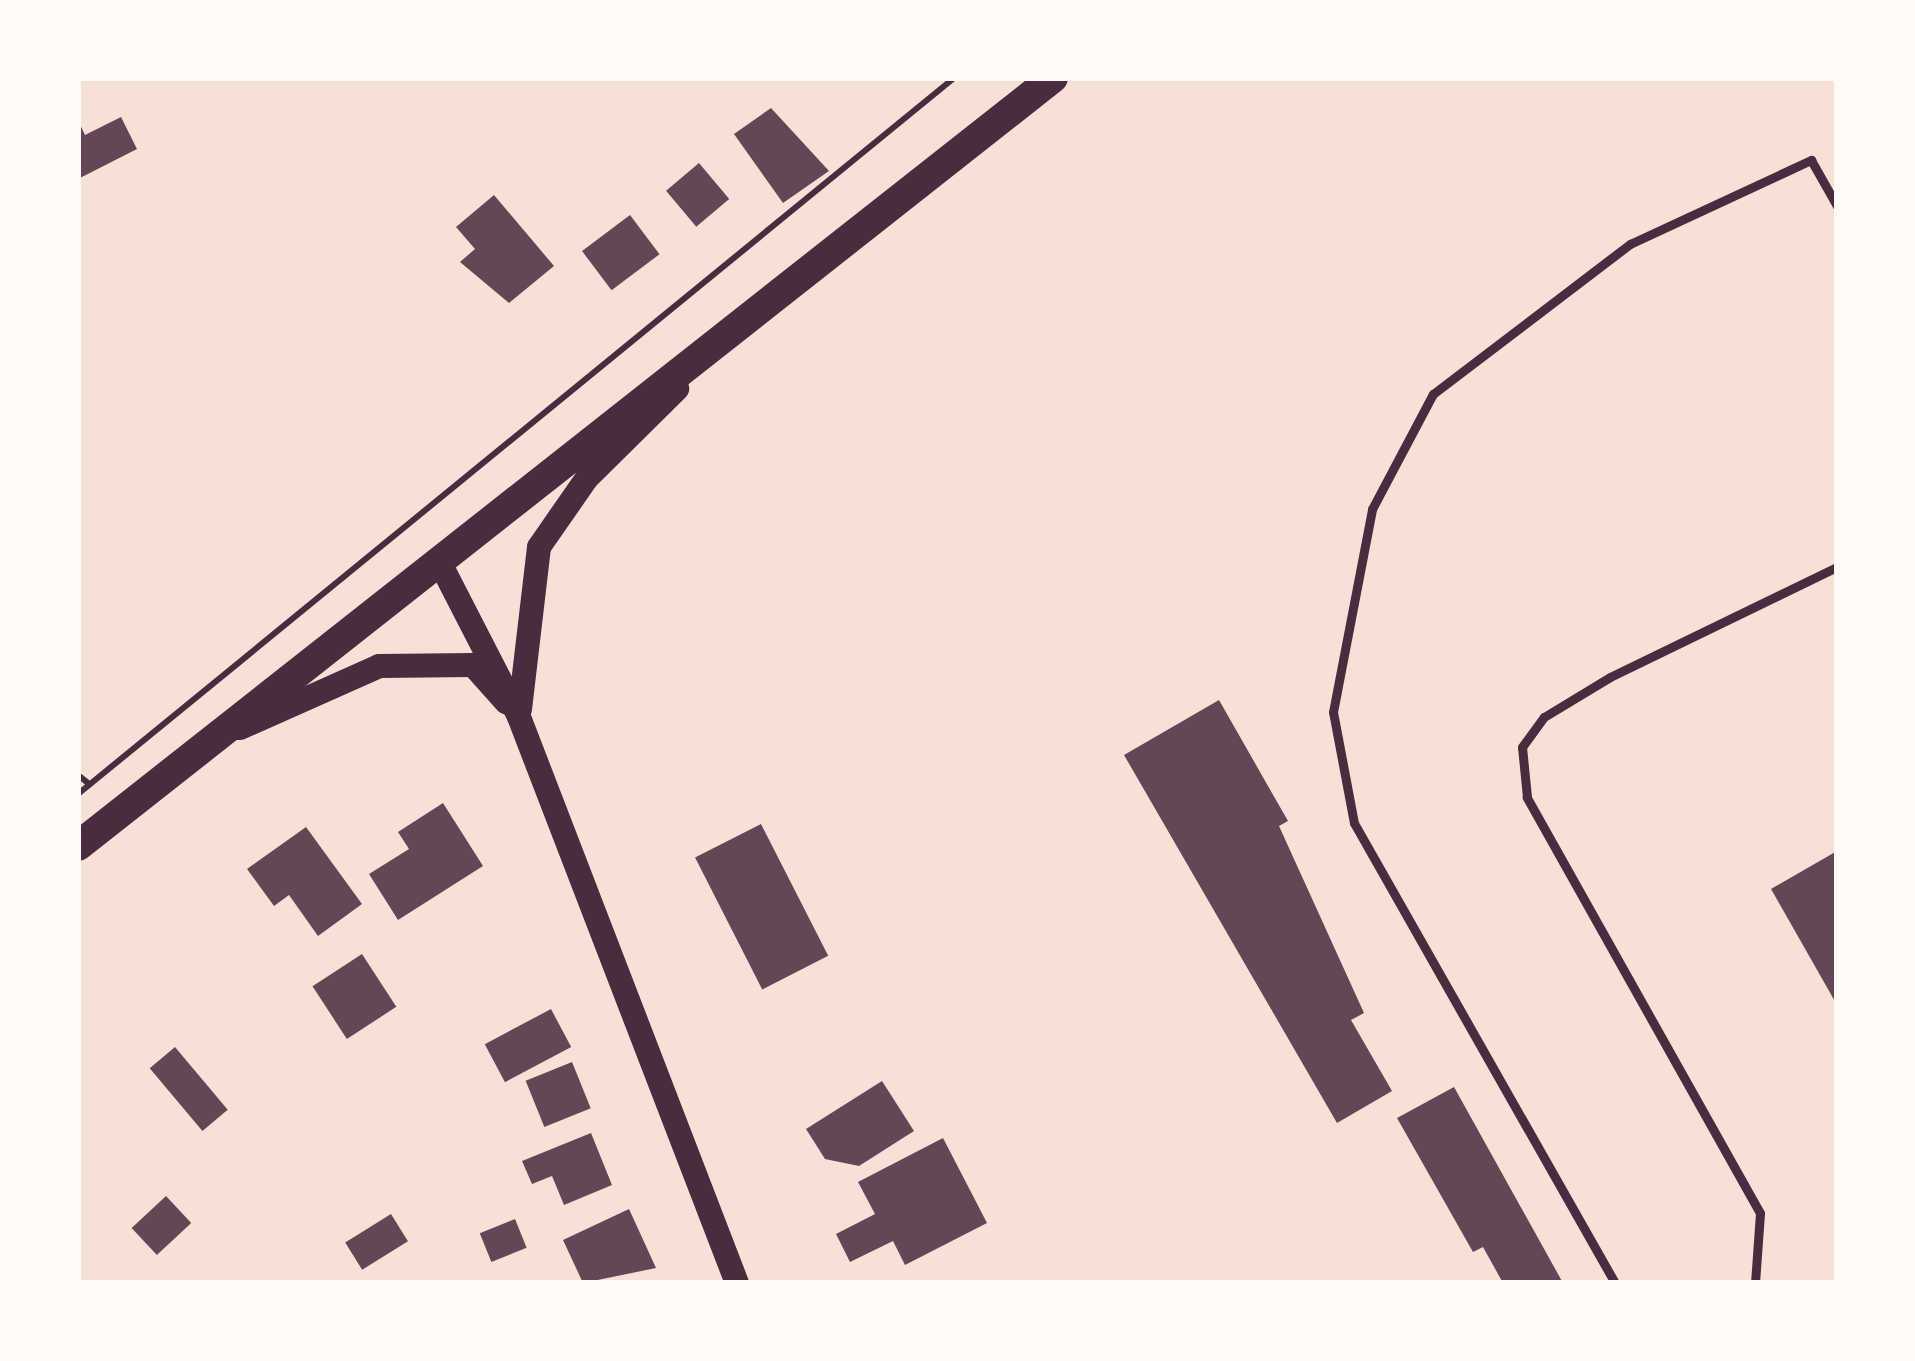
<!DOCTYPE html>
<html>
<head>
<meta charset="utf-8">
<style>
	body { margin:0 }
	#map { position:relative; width:1915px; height:1361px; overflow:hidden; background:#f7e1d7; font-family:"IBM Plex Sans",sans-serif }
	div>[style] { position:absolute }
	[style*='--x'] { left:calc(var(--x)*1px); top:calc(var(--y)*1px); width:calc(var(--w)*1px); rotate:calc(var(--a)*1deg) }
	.building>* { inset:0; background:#644757; transform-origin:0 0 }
	.path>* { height:6px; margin:-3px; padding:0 3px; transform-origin:3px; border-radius:3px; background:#4a2c40 }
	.service>* { height:9px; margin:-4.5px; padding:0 4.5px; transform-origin:4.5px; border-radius:4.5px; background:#4a2c40 }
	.secondary>* { height:24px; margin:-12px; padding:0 12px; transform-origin:12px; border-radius:12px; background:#4a2c40 }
	.primary>* { height:30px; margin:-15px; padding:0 15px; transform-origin:15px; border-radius:15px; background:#4a2c40 }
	span { translate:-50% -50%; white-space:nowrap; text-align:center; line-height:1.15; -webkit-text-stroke:10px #fffaf5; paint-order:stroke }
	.frame { position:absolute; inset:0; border:81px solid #fffaf5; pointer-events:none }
</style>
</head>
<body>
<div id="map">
	<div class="building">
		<i style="clip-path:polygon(771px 108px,829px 171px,783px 203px,734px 134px)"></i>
		<i style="clip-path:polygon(121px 117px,137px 149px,78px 179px,78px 120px,85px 135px)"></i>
		<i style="left:699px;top:163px;width:47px;height:43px;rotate:50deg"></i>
		<i style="clip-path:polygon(494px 195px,554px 266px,509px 303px,460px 262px,475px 249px,456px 227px)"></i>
		<i style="left:630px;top:215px;width:49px;height:60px;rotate:53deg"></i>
		<i style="clip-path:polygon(1219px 700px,1288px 821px,1279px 826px,1364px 1013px,1351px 1020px,1392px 1091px,1337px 1123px,1124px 755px)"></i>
		<i style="clip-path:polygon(443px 803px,483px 866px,398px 920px,369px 874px,409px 849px,398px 832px)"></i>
		<i style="left:761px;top:824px;width:148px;height:74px;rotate:63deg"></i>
		<i style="clip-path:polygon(306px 827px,362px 904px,318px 936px,289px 895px,274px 906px,247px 869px)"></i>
		<i style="clip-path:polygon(1837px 851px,1837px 1005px,1771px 889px)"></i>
		<i style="left:362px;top:954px;width:63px;height:59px;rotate:57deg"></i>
		<i style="left:551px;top:1009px;width:43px;height:75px;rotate:62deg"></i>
		<i style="left:175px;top:1047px;width:82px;height:33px;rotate:50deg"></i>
		<i style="left:572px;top:1062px;width:50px;height:50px;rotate:68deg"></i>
		<i style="clip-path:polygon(882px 1081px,914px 1131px,859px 1166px,825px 1159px,806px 1129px)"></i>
		<i style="clip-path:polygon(1454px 1087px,1563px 1283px,1503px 1283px,1483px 1247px,1473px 1252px,1397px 1118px)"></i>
		<i style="clip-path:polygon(591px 1133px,612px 1185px,564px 1205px,552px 1176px,532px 1184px,522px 1161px)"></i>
		<i style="clip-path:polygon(943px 1138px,987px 1223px,905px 1265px,893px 1241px,850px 1262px,836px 1234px,875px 1214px,858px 1182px)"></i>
		<i style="left:166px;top:1196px;width:37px;height:47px;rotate:47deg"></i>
		<i style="clip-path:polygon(629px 1209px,656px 1268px,583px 1283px,563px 1240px)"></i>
		<i style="left:391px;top:1214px;width:32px;height:54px;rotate:58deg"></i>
		<i style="left:515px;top:1219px;width:31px;height:38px;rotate:68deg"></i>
	</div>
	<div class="path">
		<i style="--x:78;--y:775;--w:13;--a:39"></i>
		<i style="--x:78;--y:794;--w:1131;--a:-39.26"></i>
	</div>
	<div class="service">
		<i style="--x:1615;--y:1283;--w:529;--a:-119.57"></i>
		<i style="--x:1354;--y:823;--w:113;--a:-100.7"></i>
		<i style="--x:1333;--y:712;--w:207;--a:-79.1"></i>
		<i style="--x:1372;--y:509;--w:130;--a:-62.1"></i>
		<i style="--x:1433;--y:394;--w:248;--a:-37.3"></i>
		<i style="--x:1630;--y:244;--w:200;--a:-24.9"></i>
		<i style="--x:1811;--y:160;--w:53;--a:60.5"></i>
		<i style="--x:1755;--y:1283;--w:70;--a:-85.9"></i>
		<i style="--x:1760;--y:1213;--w:477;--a:-119.3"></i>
		<i style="--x:1527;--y:797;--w:50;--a:-95.7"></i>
		<i style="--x:1522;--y:747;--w:37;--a:-54"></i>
		<i style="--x:1544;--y:717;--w:77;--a:-31.2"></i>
		<i style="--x:1610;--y:677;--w:252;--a:-25.9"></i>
	</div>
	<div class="secondary">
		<i style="--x:440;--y:563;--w:173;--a:62.8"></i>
		<i style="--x:519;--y:717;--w:607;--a:68.94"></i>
		<i style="--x:520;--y:709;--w:163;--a:-83.3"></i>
		<i style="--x:539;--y:547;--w:84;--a:-55.2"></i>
		<i style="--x:587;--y:478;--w:127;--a:-44.7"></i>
		<i style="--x:240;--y:728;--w:152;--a:-24"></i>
		<i style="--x:379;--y:666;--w:94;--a:-0.6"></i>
		<i style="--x:473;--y:665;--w:50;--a:48.3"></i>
	</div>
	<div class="primary">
		<i style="--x:78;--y:846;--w:1241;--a:-38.23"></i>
	</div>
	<div class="frame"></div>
</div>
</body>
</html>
